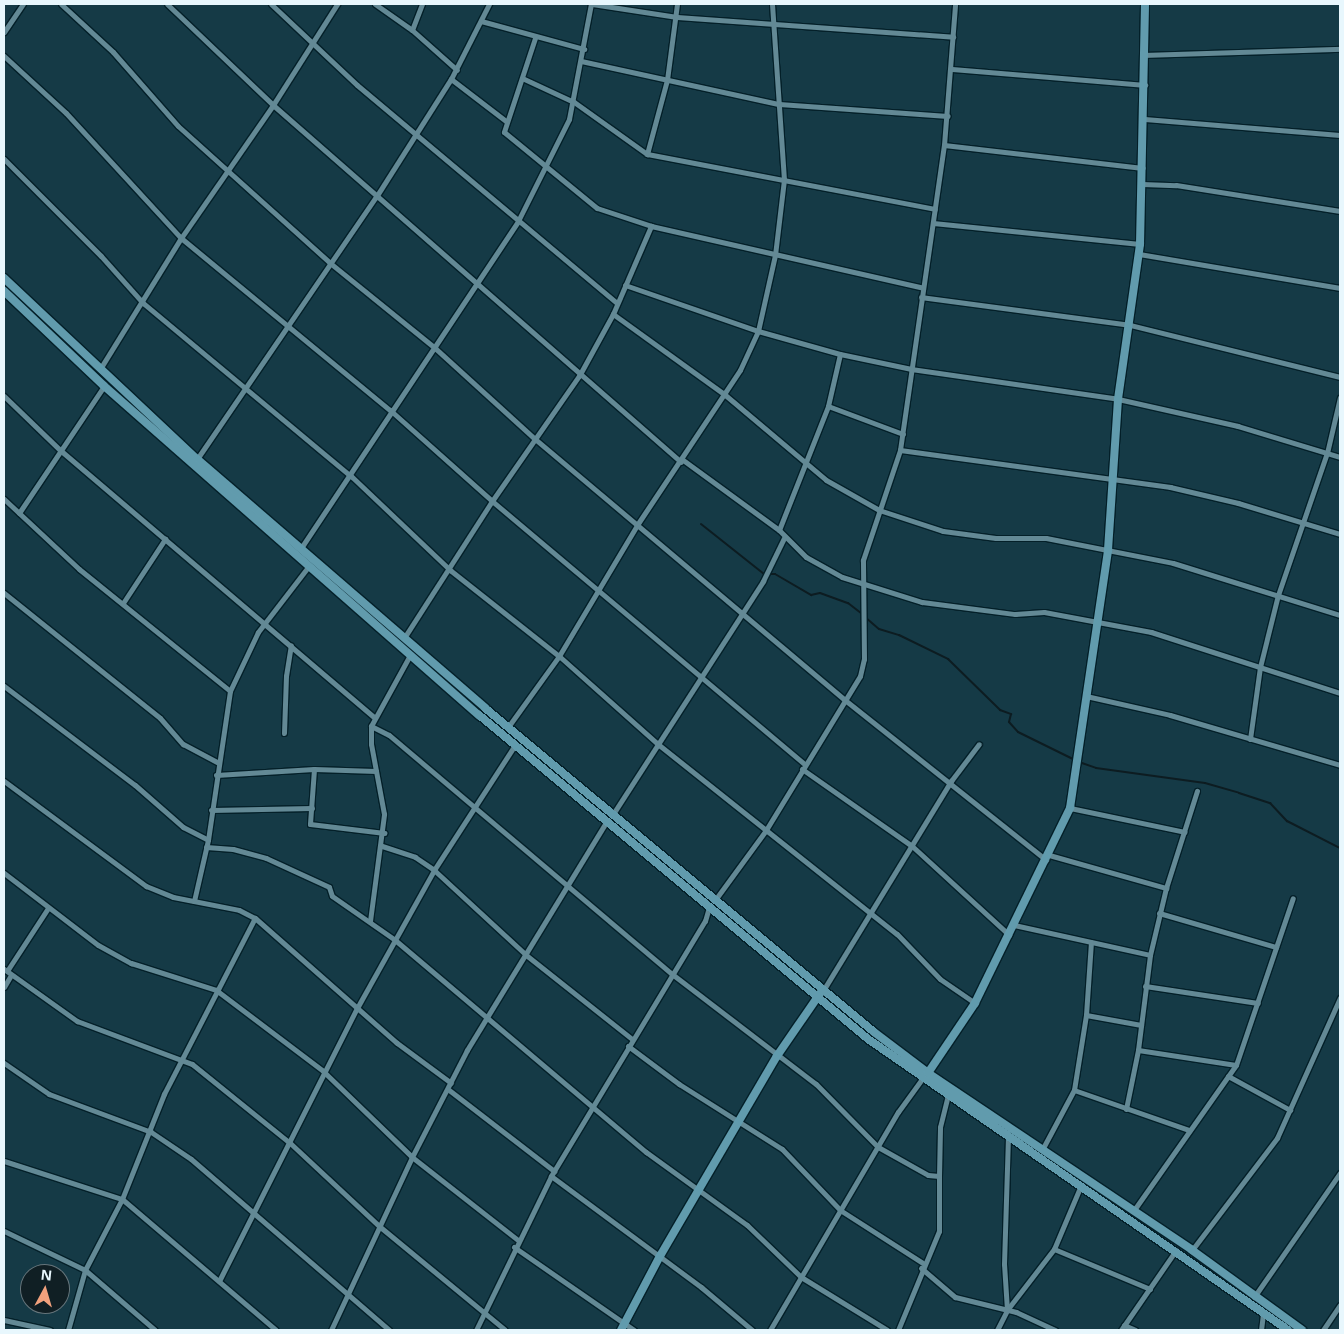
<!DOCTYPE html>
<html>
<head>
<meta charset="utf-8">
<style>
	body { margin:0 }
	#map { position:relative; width:1344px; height:1334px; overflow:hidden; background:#153a46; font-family:"Open Sans",sans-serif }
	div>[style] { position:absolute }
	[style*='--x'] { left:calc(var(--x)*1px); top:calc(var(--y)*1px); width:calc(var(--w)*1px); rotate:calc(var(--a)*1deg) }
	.stream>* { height:2px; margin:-1px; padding:0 1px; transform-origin:1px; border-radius:1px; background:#0d1c21 }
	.roads { filter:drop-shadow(1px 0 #042029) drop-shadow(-1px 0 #042029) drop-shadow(0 1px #042029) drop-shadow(0 -1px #042029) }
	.street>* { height:5px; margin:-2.5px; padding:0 2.5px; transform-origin:2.5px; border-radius:2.5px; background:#638995 }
	.secondary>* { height:8px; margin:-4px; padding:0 4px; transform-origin:4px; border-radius:4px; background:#619bad }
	span { translate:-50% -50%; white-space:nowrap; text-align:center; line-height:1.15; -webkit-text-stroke:4px #101f24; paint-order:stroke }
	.frame { position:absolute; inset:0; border:5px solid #e8f7fd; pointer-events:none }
	.north { position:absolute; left:20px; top:1264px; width:50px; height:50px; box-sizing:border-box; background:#101f24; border:1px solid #66757b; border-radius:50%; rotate:6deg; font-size:14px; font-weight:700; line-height:20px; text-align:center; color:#e8f7fd }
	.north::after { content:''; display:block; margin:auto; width:18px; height:22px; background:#f1a17d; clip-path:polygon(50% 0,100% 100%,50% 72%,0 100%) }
</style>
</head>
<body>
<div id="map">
	<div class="stream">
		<i style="--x:701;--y:524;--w:80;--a:38.4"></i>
		<i style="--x:768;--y:574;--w:7;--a:0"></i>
		<i style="--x:775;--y:574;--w:42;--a:30.3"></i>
		<i style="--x:811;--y:595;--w:9;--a:-13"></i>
		<i style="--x:820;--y:593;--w:30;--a:20"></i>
		<i style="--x:848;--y:603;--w:18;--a:38"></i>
		<i style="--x:865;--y:617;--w:18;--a:41"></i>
		<i style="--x:879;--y:629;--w:21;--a:17"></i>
		<i style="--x:899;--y:635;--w:55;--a:26.1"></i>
		<i style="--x:948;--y:659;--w:73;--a:44.4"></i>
		<i style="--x:1000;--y:710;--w:12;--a:20"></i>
		<i style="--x:1011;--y:714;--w:8;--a:104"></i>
		<i style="--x:1009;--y:722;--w:13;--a:48"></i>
		<i style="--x:1018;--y:732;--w:64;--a:26.2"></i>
		<i style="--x:1079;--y:762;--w:18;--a:19"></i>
		<i style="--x:1096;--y:768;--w:110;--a:7.8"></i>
		<i style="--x:1205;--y:783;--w:35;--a:16"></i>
		<i style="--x:1239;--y:793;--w:33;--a:18"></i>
		<i style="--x:1270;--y:803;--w:25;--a:47"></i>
		<i style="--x:1287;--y:821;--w:59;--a:27"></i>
	</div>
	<div class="roads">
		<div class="street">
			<i style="--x:61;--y:4;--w:71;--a:42.7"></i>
			<i style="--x:113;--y:52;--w:98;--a:48.7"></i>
			<i style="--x:178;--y:126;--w:205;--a:42"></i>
			<i style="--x:330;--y:263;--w:135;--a:39"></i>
			<i style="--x:435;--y:348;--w:135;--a:42.3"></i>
			<i style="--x:535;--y:439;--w:405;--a:40.1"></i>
			<i style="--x:845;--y:700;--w:257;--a:38.5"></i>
			<i style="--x:167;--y:4;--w:146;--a:43.6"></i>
			<i style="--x:273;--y:105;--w:542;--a:41.19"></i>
			<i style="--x:271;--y:4;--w:118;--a:43.3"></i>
			<i style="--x:357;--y:85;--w:339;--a:40"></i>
			<i style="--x:375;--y:4;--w:45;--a:35.1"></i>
			<i style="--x:412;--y:30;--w:60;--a:41.6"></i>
			<i style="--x:592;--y:4;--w:86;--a:8.7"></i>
			<i style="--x:677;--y:17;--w:277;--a:4.1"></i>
			<i style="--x:481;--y:21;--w:107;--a:15.2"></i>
			<i style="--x:412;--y:30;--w:28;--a:-69"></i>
			<i style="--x:4;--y:32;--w:34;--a:-56"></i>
			<i style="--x:535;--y:38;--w:99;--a:108.3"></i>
			<i style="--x:504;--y:132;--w:120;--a:39.3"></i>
			<i style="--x:597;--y:208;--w:57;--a:18.4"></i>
			<i style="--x:651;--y:226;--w:279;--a:12.8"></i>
			<i style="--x:1145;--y:55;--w:195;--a:-1.8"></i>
			<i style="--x:4;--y:56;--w:84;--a:42.6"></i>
			<i style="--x:66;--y:113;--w:170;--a:47.4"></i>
			<i style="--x:181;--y:238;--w:271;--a:39.5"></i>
			<i style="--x:390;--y:410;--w:137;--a:41.7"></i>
			<i style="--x:492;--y:501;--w:408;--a:40.1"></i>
			<i style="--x:581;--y:61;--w:203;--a:12.3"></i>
			<i style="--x:779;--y:104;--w:169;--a:4.1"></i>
			<i style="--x:952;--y:69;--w:194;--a:4.7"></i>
			<i style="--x:522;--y:78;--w:57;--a:24.8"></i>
			<i style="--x:574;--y:102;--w:90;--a:35.5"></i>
			<i style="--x:647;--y:154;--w:293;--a:10.8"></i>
			<i style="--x:451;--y:79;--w:69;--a:37.4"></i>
			<i style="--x:1144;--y:119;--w:197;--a:4.7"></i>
			<i style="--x:944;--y:145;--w:200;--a:6.6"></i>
			<i style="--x:647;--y:154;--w:77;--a:-74.9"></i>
			<i style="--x:667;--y:80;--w:77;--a:-82.5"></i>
			<i style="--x:4;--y:159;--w:137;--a:45"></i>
			<i style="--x:101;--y:256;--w:63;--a:48.2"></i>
			<i style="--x:143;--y:303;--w:271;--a:39.8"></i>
			<i style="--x:351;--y:476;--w:137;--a:43.5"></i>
			<i style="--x:450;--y:570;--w:139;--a:38.3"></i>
			<i style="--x:559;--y:656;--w:134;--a:41.7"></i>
			<i style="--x:659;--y:745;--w:304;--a:38.5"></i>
			<i style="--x:897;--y:934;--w:62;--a:46.3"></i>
			<i style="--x:940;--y:979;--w:42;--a:34.4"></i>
			<i style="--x:1142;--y:184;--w:34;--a:2"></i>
			<i style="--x:1176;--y:185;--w:166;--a:9"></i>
			<i style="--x:933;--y:223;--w:208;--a:5.8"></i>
			<i style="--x:1139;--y:254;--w:204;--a:9.6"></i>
			<i style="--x:625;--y:285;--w:141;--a:19.1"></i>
			<i style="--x:758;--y:331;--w:85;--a:15.7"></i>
			<i style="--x:840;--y:354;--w:73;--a:11.9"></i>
			<i style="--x:911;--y:369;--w:209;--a:8.2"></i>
			<i style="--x:1118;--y:399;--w:123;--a:12.7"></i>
			<i style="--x:1238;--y:426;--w:107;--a:16.9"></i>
			<i style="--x:921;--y:297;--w:211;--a:7.6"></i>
			<i style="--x:1130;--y:325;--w:216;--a:13.9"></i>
			<i style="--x:613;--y:314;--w:137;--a:35.8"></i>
			<i style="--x:724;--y:394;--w:133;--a:40.1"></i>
			<i style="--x:826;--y:480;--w:61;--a:29.5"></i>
			<i style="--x:879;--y:510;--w:67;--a:18.2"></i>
			<i style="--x:943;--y:531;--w:53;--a:7.5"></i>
			<i style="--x:996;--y:538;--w:50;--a:0"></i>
			<i style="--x:1046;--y:538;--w:129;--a:11.1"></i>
			<i style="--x:1173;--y:563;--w:175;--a:17.3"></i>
			<i style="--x:100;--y:369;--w:154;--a:-58.3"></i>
			<i style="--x:181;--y:238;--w:162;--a:-55.3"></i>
			<i style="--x:273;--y:105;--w:120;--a:-57.6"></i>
			<i style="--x:4;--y:396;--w:78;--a:44"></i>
			<i style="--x:60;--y:450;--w:412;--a:40.4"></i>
			<i style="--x:828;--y:406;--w:80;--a:20.5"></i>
			<i style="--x:900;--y:450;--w:273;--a:7.8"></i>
			<i style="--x:1170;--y:487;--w:70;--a:13.2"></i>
			<i style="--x:1238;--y:503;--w:107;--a:16.9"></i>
			<i style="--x:197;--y:459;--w:317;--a:-55.7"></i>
			<i style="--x:376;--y:197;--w:140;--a:-57.6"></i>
			<i style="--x:451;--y:79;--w:84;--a:-63.1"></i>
			<i style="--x:683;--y:460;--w:119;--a:36.1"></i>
			<i style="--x:779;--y:530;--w:38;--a:45"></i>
			<i style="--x:806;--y:557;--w:41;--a:29.1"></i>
			<i style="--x:842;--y:577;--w:84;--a:17.4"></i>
			<i style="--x:922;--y:602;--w:94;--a:7.4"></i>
			<i style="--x:1015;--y:614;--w:29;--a:-4"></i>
			<i style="--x:1044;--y:612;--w:109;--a:10.6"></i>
			<i style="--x:1151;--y:632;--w:199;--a:17.9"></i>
			<i style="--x:4;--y:499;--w:103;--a:43"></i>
			<i style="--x:79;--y:569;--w:194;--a:38.9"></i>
			<i style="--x:19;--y:513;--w:153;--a:-56.2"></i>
			<i style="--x:779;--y:530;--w:133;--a:-68.4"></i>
			<i style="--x:828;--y:406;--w:53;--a:-77"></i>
			<i style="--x:301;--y:548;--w:392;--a:-56.4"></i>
			<i style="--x:518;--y:221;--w:114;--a:-63.4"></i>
			<i style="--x:569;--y:119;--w:117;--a:-79.2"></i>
			<i style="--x:4;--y:593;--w:200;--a:38.7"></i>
			<i style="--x:160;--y:718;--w:35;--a:49"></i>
			<i style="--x:183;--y:744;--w:40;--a:28"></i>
			<i style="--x:123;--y:603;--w:77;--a:-56.7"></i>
			<i style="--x:404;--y:638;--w:163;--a:-57.3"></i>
			<i style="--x:492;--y:501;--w:152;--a:-55.2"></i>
			<i style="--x:579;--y:376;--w:71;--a:-61.3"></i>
			<i style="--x:613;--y:314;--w:96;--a:-66.6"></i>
			<i style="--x:4;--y:686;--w:164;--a:37.1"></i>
			<i style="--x:135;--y:785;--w:64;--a:41.2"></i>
			<i style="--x:183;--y:827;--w:28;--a:27"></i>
			<i style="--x:1086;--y:696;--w:86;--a:12.7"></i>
			<i style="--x:1170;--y:715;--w:177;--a:16.4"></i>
			<i style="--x:371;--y:726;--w:20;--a:27"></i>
			<i style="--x:389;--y:735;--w:370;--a:40.2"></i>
			<i style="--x:672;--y:974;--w:181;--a:37.4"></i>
			<i style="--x:816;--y:1084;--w:88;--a:45.5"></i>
			<i style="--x:878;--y:1147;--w:57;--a:29.2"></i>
			<i style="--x:928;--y:1175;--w:11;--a:5"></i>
			<i style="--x:939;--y:1176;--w:55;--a:90"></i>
			<i style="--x:939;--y:1231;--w:107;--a:112.5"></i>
			<i style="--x:508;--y:727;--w:87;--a:-54.3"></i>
			<i style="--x:559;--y:656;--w:152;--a:-59.2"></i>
			<i style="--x:637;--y:525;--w:186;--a:-56.4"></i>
			<i style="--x:740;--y:370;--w:43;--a:-65.2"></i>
			<i style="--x:758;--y:331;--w:78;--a:-77.4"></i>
			<i style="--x:775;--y:255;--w:76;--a:-83.2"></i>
			<i style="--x:784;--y:180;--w:176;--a:-93.9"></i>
			<i style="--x:284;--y:733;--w:57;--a:-88"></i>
			<i style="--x:286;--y:676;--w:31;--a:-81"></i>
			<i style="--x:1250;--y:739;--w:73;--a:-82.1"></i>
			<i style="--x:1260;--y:667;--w:74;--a:-76"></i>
			<i style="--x:1278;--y:595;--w:150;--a:-71"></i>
			<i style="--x:1327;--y:453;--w:57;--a:-76.9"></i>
			<i style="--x:314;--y:769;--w:55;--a:94.2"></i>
			<i style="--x:310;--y:824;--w:75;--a:6.9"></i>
			<i style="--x:802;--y:769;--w:134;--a:35"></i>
			<i style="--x:912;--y:846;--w:132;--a:42.5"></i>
			<i style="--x:216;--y:775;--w:98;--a:-3.5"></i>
			<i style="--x:314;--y:769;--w:62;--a:1.8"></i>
			<i style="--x:4;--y:781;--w:177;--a:36.5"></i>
			<i style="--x:146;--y:886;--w:29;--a:22"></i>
			<i style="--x:173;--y:897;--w:67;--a:11.1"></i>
			<i style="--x:239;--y:910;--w:18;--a:27"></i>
			<i style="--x:255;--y:918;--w:189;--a:41.4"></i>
			<i style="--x:397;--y:1043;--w:67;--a:36.5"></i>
			<i style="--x:1070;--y:808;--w:117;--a:11.8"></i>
			<i style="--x:211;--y:810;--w:101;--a:-1.1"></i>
			<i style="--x:613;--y:814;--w:277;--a:-57.2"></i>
			<i style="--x:763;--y:581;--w:48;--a:-64"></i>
			<i style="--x:382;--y:846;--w:35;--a:18"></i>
			<i style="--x:415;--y:857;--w:23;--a:34"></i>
			<i style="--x:434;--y:870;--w:125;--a:42.7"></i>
			<i style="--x:526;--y:955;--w:135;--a:38.4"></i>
			<i style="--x:206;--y:847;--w:27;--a:4"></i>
			<i style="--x:233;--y:849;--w:34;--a:15"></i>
			<i style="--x:266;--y:858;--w:69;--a:24.7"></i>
			<i style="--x:329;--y:887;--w:9;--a:72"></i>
			<i style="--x:332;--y:896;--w:77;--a:34.9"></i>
			<i style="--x:395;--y:940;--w:329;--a:40.2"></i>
			<i style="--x:646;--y:1152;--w:125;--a:35.9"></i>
			<i style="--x:747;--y:1225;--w:75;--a:43.9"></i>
			<i style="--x:801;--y:1277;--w:101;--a:31.6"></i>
			<i style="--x:1049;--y:855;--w:122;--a:15.8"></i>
			<i style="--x:4;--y:873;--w:118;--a:37.5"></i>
			<i style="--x:98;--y:945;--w:38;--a:29"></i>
			<i style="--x:131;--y:963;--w:89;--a:17.6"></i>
			<i style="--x:216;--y:990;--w:134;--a:37.1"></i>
			<i style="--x:323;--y:1071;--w:124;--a:44"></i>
			<i style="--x:412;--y:1157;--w:135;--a:38.1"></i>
			<i style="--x:715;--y:900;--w:87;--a:-53.9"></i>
			<i style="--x:766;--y:830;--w:180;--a:-58.6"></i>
			<i style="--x:860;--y:676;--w:17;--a:-77"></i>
			<i style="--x:864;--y:659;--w:99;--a:-90.6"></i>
			<i style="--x:863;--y:560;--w:116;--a:-71.4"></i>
			<i style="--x:900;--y:450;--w:308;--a:-81.8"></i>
			<i style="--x:944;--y:145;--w:141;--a:-85.5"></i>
			<i style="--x:194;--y:901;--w:63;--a:-77.1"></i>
			<i style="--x:208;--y:840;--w:151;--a:-81.6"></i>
			<i style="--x:230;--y:691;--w:65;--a:-64.6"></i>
			<i style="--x:258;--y:632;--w:82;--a:-52.4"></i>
			<i style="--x:1159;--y:913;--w:122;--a:16.2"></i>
			<i style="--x:370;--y:921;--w:108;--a:-82.5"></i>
			<i style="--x:384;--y:814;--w:71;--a:-100.5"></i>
			<i style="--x:371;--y:744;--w:18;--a:-90"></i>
			<i style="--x:371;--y:726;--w:81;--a:-61.2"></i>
			<i style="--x:1014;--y:925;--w:139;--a:12.4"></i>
			<i style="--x:4;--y:969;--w:90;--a:35.5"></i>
			<i style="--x:77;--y:1021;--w:123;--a:20.5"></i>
			<i style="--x:192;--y:1064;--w:126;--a:38.9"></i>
			<i style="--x:290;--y:1143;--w:122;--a:43"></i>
			<i style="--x:379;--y:1226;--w:163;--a:39.5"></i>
			<i style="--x:7;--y:971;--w:75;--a:-56.9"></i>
			<i style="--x:1145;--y:986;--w:114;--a:8.6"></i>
			<i style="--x:4;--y:987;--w:14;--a:-60"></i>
			<i style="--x:824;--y:989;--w:244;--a:-58.6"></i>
			<i style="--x:951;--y:781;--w:46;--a:-52.9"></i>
			<i style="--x:1086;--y:1015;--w:56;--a:10.3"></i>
			<i style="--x:628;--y:1046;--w:64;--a:36.7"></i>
			<i style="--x:679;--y:1084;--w:122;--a:32.3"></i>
			<i style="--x:782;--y:1149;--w:84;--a:46.4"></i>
			<i style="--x:840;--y:1210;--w:98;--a:32.6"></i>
			<i style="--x:1138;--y:1050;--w:99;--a:8.7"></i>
			<i style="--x:4;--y:1063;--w:55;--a:34.6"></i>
			<i style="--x:49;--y:1094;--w:109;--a:20.4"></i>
			<i style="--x:151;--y:1132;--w:48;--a:34"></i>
			<i style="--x:191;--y:1159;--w:262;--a:40.8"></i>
			<i style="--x:1228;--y:1076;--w:71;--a:28.7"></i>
			<i style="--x:449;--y:1090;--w:133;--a:37.6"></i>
			<i style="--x:1074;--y:1090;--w:122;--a:19.2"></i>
			<i style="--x:1126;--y:1109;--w:60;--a:-78.5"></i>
			<i style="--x:1138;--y:1050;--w:96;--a:-82.8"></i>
			<i style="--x:1150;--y:955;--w:69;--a:-76.6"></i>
			<i style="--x:1166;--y:888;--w:102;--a:-72.3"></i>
			<i style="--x:1043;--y:1148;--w:66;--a:-61.9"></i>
			<i style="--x:1074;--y:1090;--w:76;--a:-80.9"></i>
			<i style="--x:1086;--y:1015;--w:73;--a:-86.1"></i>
			<i style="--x:4;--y:1161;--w:124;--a:17.9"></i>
			<i style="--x:122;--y:1199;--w:202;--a:40.4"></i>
			<i style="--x:551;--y:1176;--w:187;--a:36.5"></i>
			<i style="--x:701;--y:1287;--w:67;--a:40.1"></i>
			<i style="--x:939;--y:1176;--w:49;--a:-88.8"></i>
			<i style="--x:940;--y:1127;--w:32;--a:-76"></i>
			<i style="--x:1134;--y:1210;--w:177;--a:-54.9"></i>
			<i style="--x:1236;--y:1065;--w:176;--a:-71.2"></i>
			<i style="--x:4;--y:1231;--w:90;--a:25.7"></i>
			<i style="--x:85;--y:1270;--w:92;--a:40.6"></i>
			<i style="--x:514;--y:1247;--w:146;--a:34.7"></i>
			<i style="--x:1054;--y:1249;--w:104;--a:22.6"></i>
			<i style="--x:1192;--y:1250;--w:141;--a:-52.8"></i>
			<i style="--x:1277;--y:1138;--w:154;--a:-65.8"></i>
			<i style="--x:921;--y:1268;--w:45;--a:40.5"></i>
			<i style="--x:955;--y:1297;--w:63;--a:13.8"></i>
			<i style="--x:1016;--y:1312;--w:43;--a:24.8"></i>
			<i style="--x:219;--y:1281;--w:306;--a:-63.2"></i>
			<i style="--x:357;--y:1008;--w:158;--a:-60.8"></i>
			<i style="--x:434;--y:870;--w:149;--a:-57.1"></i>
			<i style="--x:1254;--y:1297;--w:151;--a:-55.3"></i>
			<i style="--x:1007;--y:1310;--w:46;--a:-93.7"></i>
			<i style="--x:1004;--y:1264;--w:128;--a:-88.2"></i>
			<i style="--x:4;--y:1320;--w:47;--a:12.3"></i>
			<i style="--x:1124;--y:1325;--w:12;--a:24"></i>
			<i style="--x:68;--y:1330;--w:62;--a:-74.2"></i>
			<i style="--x:85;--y:1270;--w:80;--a:-62.5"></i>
			<i style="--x:122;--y:1199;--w:113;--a:-68.2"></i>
			<i style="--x:164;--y:1094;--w:198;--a:-62.7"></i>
			<i style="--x:331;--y:1330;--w:191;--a:-64.9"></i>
			<i style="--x:412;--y:1157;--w:120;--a:-62.8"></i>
			<i style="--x:467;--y:1050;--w:268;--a:-58.6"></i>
			<i style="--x:476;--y:1330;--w:171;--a:-64"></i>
			<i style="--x:551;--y:1176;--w:298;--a:-58.9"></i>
			<i style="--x:705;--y:921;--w:15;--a:-74"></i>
			<i style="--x:770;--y:1330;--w:253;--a:-59.6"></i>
			<i style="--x:898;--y:1112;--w:41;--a:-54"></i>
			<i style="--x:997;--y:1330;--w:22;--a:-63"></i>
			<i style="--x:1007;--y:1310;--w:77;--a:-52.4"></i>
			<i style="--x:1054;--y:1249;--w:69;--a:-67.1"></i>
			<i style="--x:1121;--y:1330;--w:97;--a:-55.5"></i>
			<i style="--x:1261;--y:1330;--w:17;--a:-83"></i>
			<i style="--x:1323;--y:1330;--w:30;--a:-56"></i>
		</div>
		<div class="secondary">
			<i style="--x:4;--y:278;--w:265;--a:43.2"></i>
			<i style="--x:197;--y:459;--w:381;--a:40.8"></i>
			<i style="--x:485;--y:708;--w:506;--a:39.79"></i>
			<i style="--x:874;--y:1032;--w:68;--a:37.2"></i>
			<i style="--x:928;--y:1073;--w:318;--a:33.8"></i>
			<i style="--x:1192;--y:1250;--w:136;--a:36"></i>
			<i style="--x:4;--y:291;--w:138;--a:43.5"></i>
			<i style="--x:104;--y:386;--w:499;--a:41.3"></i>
			<i style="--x:479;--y:715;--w:506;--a:39.79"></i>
			<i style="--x:868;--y:1039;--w:511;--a:34.72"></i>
			<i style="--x:928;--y:1073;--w:84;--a:-56.1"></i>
			<i style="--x:975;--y:1003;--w:217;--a:-64"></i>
			<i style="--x:1070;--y:808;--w:261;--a:-81.6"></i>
			<i style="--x:1108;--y:550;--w:151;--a:-86.2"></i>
			<i style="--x:1118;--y:399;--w:157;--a:-81.9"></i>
			<i style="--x:1140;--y:244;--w:240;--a:-88.8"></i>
			<i style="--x:621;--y:1330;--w:84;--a:-62.2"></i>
			<i style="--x:660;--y:1256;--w:232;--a:-59.7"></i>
			<i style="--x:777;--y:1056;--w:78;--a:-55.5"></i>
		</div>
	</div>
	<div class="frame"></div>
	<div class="north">N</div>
</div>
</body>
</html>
